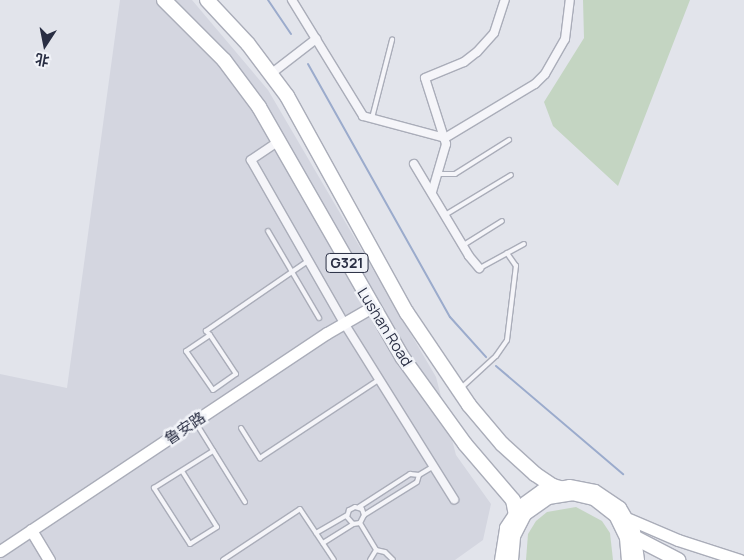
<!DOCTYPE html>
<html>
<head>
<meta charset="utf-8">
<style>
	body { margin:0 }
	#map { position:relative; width:744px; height:560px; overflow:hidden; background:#e2e4eb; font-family:Manrope,"Noto Sans SC",sans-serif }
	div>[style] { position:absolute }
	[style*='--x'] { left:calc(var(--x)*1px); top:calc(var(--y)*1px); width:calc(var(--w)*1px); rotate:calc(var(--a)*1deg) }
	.built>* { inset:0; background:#d4d6e0 }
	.green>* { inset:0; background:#c4d5c2 }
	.stream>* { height:2px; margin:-1px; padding:0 1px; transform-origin:1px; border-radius:1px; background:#9babcc }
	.roads { filter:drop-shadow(1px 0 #aaadb9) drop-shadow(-1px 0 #aaadb9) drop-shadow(0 1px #aaadb9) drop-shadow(0 -1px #aaadb9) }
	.lane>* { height:4px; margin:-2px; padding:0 2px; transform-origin:2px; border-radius:2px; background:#f5f5f9 }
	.street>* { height:8px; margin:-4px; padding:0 4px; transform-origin:4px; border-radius:4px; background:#f5f5f9 }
	.secondary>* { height:11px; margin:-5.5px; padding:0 5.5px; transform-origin:5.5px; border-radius:5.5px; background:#fff }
	.highway>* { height:14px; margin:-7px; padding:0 7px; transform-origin:7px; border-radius:7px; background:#fff }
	span { translate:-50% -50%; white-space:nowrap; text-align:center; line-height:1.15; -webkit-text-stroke:5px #f1f3f8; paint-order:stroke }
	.shield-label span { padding:1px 4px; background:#f1f3f8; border:1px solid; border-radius:4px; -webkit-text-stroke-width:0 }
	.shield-label { font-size:14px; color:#292e43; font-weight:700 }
	.street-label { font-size:15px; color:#292e43 }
	.north { position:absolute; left:20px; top:20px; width:50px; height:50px; -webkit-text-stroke:4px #f1f3f8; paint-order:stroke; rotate:191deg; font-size:14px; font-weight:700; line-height:20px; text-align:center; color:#292e43 }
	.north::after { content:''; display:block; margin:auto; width:18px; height:22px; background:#292e43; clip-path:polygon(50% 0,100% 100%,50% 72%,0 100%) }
</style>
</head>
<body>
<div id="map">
	<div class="built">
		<i style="clip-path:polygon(120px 0,192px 0,268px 90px,436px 377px,456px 455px,491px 504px,483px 540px,455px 560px,0 560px,0 374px,67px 388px)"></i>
	</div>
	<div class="green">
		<i style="clip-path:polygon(583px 0,690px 0,618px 186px,553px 126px,544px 102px,584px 38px)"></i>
		<i style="clip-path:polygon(576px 507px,602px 521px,610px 533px,613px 560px,526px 560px,528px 534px,536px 521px,547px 512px)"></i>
	</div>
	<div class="stream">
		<i style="--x:268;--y:0;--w:41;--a:55.9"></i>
		<i style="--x:308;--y:64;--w:290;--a:60.7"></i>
		<i style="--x:450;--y:317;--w:54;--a:48"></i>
		<i style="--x:496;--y:366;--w:167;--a:40.4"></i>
	</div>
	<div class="roads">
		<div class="lane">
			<i style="--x:372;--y:118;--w:81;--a:-75.6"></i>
			<i style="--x:438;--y:174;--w:17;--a:0"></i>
			<i style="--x:455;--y:174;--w:64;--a:-32.2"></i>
			<i style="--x:445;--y:215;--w:77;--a:-31.2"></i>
			<i style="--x:268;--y:231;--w:101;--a:59.6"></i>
			<i style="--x:462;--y:246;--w:47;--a:-32"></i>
			<i style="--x:480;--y:268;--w:50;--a:-28.6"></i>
			<i style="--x:210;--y:335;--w:29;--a:146"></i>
			<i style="--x:186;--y:351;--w:47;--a:55.3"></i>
			<i style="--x:213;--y:390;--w:28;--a:-35"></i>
			<i style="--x:236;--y:374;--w:47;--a:-123.7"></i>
			<i style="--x:210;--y:335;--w:6;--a:-135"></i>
			<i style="--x:206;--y:331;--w:124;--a:-34.5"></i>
			<i style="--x:460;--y:389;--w:49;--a:-42.5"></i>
			<i style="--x:496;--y:356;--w:19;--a:-55"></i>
			<i style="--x:507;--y:340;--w:75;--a:-83.1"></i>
			<i style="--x:516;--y:266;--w:16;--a:-125"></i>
			<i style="--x:196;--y:423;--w:93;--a:58.2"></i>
			<i style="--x:241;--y:428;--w:36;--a:58"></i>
			<i style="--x:260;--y:458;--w:144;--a:-33.4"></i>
			<i style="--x:182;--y:471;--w:66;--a:58"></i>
			<i style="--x:217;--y:527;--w:32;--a:148"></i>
			<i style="--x:190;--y:544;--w:67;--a:-122.7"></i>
			<i style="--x:154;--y:488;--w:70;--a:-32.1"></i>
			<i style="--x:359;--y:507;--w:61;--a:-32.9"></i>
			<i style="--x:410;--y:474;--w:9;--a:6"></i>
			<i style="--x:419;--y:475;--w:17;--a:-31"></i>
			<i style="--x:364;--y:515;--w:6;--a:-108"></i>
			<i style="--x:362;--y:509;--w:7;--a:-164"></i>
			<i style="--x:355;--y:507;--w:7;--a:153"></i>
			<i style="--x:349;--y:510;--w:7;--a:106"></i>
			<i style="--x:347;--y:517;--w:9;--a:49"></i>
			<i style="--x:353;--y:524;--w:7;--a:-8"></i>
			<i style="--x:360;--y:523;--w:9;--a:-63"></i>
			<i style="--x:364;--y:515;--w:62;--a:-31.9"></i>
			<i style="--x:417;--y:482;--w:7;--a:-74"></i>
			<i style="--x:360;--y:523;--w:31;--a:59"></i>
			<i style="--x:316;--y:533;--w:36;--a:-30"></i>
			<i style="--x:323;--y:543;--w:36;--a:-32"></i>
			<i style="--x:376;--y:550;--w:9;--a:13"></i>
			<i style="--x:385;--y:552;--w:11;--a:45"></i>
			<i style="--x:223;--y:560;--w:92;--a:-33.5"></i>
			<i style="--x:300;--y:509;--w:61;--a:56.3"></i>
			<i style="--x:370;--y:560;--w:12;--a:-59"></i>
		</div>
		<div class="street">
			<i style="--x:292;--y:0;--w:136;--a:58.5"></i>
			<i style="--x:363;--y:116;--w:85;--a:15"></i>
			<i style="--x:445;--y:138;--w:105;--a:-31"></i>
			<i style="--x:535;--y:84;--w:14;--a:-45"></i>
			<i style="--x:545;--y:74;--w:40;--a:-60.3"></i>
			<i style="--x:565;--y:39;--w:39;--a:-83"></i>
			<i style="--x:272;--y:73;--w:56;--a:-37.7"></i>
			<i style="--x:279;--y:141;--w:34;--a:146"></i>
			<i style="--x:251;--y:160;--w:188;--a:60.3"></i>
			<i style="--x:344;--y:323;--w:208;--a:58"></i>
			<i style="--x:414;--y:164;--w:107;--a:59.1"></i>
			<i style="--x:469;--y:256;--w:16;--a:50"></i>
			<i style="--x:432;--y:192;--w:50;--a:-73.7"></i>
			<i style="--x:446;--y:144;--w:69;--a:-107.7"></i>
			<i style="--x:425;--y:78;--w:42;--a:-22.3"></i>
			<i style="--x:464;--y:62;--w:16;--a:-38"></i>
			<i style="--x:477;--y:52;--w:25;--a:-48"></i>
			<i style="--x:494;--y:33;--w:35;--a:-72"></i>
		</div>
		<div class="secondary">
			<i style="--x:629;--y:519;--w:53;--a:23.2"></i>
			<i style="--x:678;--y:540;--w:65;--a:17.9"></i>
			<i style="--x:31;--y:530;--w:35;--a:59"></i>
			<i style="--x:0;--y:551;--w:393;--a:-33.7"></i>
			<i style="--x:327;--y:333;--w:52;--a:-30"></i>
			<i style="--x:500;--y:560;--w:33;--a:-81"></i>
			<i style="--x:505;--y:527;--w:27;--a:-56"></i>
			<i style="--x:520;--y:505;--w:26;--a:-36"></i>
			<i style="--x:541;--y:490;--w:28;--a:-10"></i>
			<i style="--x:569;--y:485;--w:26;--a:11"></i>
			<i style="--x:595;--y:490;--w:30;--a:34"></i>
			<i style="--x:620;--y:507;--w:28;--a:60"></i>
			<i style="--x:634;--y:531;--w:29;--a:82"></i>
		</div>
		<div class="highway">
			<i style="--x:164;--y:0;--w:85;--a:45"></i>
			<i style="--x:224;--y:60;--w:59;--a:53.3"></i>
			<i style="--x:259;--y:107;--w:289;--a:60.2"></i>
			<i style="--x:403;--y:358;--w:106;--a:54.2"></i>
			<i style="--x:465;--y:444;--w:74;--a:49.4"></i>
			<i style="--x:513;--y:500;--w:15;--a:79"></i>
			<i style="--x:516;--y:515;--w:16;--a:97"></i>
			<i style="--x:207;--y:0;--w:60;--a:47"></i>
			<i style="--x:248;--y:44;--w:65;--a:53.1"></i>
			<i style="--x:287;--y:96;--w:248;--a:61.1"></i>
			<i style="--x:407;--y:313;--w:111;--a:56"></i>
			<i style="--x:469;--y:405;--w:51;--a:49.8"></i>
			<i style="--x:502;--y:444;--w:45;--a:42.3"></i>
			<i style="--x:535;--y:474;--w:22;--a:34"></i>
			<i style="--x:553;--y:486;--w:25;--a:16"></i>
			<i style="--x:626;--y:533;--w:59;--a:27.4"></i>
			<i style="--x:511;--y:560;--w:24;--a:-85"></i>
			<i style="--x:513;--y:536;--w:25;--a:-63"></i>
			<i style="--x:524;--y:514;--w:29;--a:-35"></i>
			<i style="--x:548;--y:497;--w:24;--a:-9"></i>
			<i style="--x:572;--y:493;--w:23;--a:13"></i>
			<i style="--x:594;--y:498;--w:28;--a:38"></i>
			<i style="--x:616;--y:515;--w:25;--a:64"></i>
			<i style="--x:627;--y:538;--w:22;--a:85"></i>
		</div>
	</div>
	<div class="shield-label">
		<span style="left:347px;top:263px">G321</span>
	</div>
	<div class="street-label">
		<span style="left:385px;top:327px;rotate:58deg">Lushan Road</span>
		<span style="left:185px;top:428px;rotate:-34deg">鲁安路</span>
	</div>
	<div class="north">北</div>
</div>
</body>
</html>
